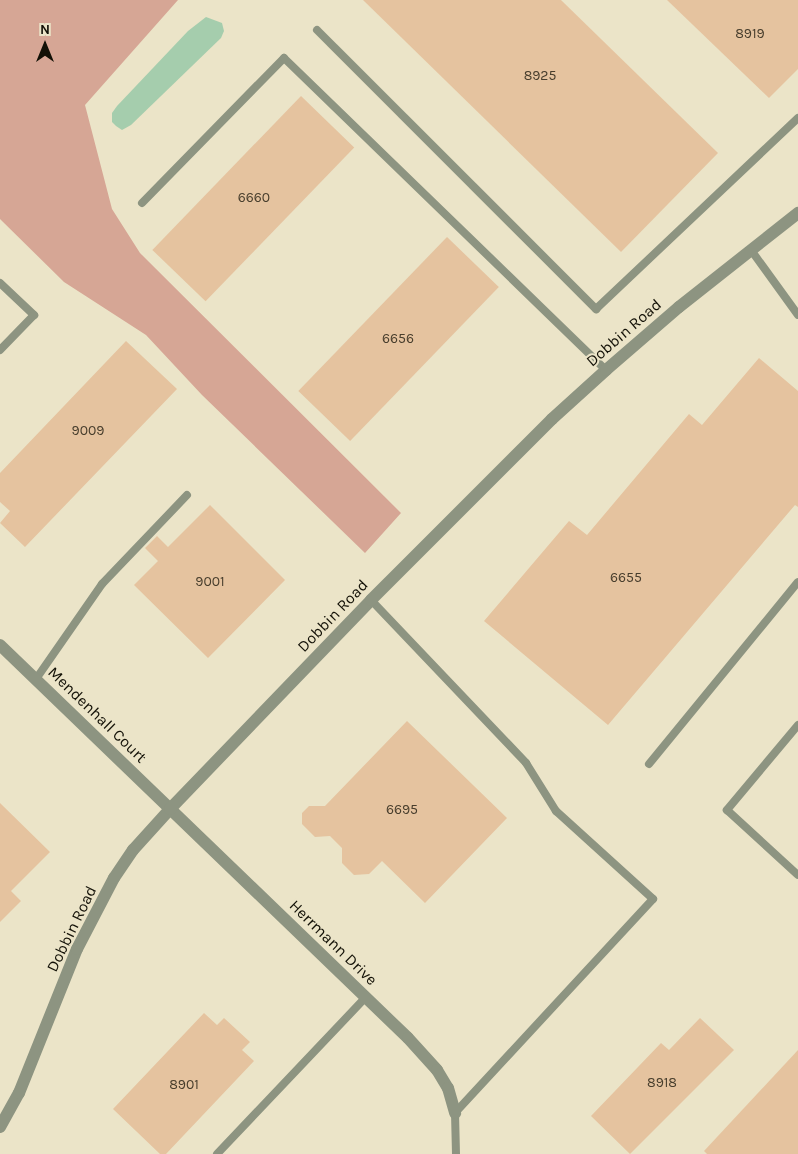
<!DOCTYPE html>
<html>
<head>
<meta charset="utf-8">
<style>
	body { margin:0 }
	#map { position:relative; width:798px; height:1154px; overflow:hidden; background:#ebe4c8; font-family:Karla,sans-serif }
	div>[style] { position:absolute }
	[style*='--x'] { left:calc(var(--x)*1px); top:calc(var(--y)*1px); width:calc(var(--w)*1px); rotate:calc(var(--a)*1deg) }
	.forest>* { inset:0; background:#d6a695 }
	.water>* { inset:0; background:#a5cdad }
	.building>* { inset:0; background:#e5c39f; transform-origin:0 0 }
	.service>* { height:8px; margin:-4px; padding:0 4px; transform-origin:4px; border-radius:4px; background:#8d9481 }
	.minor>* { height:12px; margin:-6px; padding:0 6px; transform-origin:6px; border-radius:6px; background:#8d9481 }
	.tertiary>* { height:12px; margin:-6px; padding:0 6px; transform-origin:6px; border-radius:6px; background:#8d9481 }
	span { translate:-50% -50%; white-space:nowrap; text-align:center; line-height:1.15; -webkit-text-stroke:4px #ebe4c8; paint-order:stroke }
	.number-label { font-size:14px; color:#483e2d }
	.number-label span { -webkit-text-stroke-width:0 }
	.street-label { font-size:16px; color:#131107 }
	.north { position:absolute; left:20px; top:20px; width:50px; height:50px; -webkit-text-stroke:4px #ebe4c8; paint-order:stroke; rotate:0deg; font-size:14px; font-weight:700; line-height:20px; text-align:center; color:#131107 }
	.north::after { content:''; display:block; margin:auto; width:18px; height:22px; background:#131107; clip-path:polygon(50% 0,100% 100%,50% 72%,0 100%) }
</style>
</head>
<body>
<div id="map">
	<div class="forest">
		<i style="clip-path:polygon(0 0,178px 0,85px 105px,112px 209px,140px 253px,401px 513px,365px 553px,202px 395px,146px 335px,64px 282px,0 219px)"></i>
	</div>
	<div class="water">
		<i style="clip-path:polygon(206px 17px,222px 23px,224px 31px,221px 38px,131px 125px,122px 130px,116px 126px,112px 122px,112px 113px,117px 106px,188px 31px)"></i>
	</div>
	<div class="building">
		<i style="clip-path:polygon(363px 0,561px 0,718px 153px,621px 252px)"></i>
		<i style="clip-path:polygon(667px 0,798px 0,798px 69px,769px 98px)"></i>
		<i style="left:301px;top:96px;width:74px;height:214px;rotate:44deg"></i>
		<i style="left:447px;top:237px;width:72px;height:214px;rotate:44deg"></i>
		<i style="clip-path:polygon(126px 341px,177px 389px,25px 547px,0 523px,10px 511px,0 502px,0 473px)"></i>
		<i style="clip-path:polygon(759px 358px,798px 391px,798px 507px,795px 505px,608px 725px,484px 621px,569px 521px,587px 535px,689px 414px,702px 425px)"></i>
		<i style="clip-path:polygon(210px 505px,285px 580px,208px 658px,134px 585px,158px 561px,145px 548px,157px 536px,168px 547px)"></i>
		<i style="clip-path:polygon(407px 721px,507px 818px,425px 903px,382px 861px,369px 874px,354px 875px,342px 863px,342px 848px,330px 836px,315px 837px,302px 824px,302px 813px,309px 806px,325px 806px)"></i>
		<i style="clip-path:polygon(0 803px,50px 852px,11px 891px,21px 901px,0 922px)"></i>
		<i style="clip-path:polygon(204px 1013px,217px 1025px,224px 1018px,250px 1042px,242px 1050px,254px 1061px,166px 1154px,160px 1154px,113px 1109px)"></i>
		<i style="clip-path:polygon(700px 1018px,734px 1050px,630px 1154px,591px 1116px,661px 1043px,669px 1050px)"></i>
		<i style="clip-path:polygon(798px 1050px,798px 1154px,707px 1154px,704px 1151px)"></i>
	</div>
	<div class="service">
		<i style="--x:317;--y:30;--w:395;--a:45"></i>
		<i style="--x:596;--y:309;--w:278;--a:-43.4"></i>
		<i style="--x:142;--y:203;--w:203;--a:-45.6"></i>
		<i style="--x:284;--y:58;--w:448;--a:44.1"></i>
		<i style="--x:751;--y:250;--w:80;--a:54.1"></i>
		<i style="--x:0;--y:283;--w:47;--a:43.3"></i>
		<i style="--x:34;--y:315;--w:49;--a:134.2"></i>
		<i style="--x:371;--y:600;--w:225;--a:46.4"></i>
		<i style="--x:526;--y:763;--w:57;--a:58"></i>
		<i style="--x:556;--y:811;--w:131;--a:42.2"></i>
		<i style="--x:653;--y:899;--w:292;--a:132.8"></i>
		<i style="--x:455;--y:1113;--w:41;--a:88.6"></i>
		<i style="--x:36;--y:679;--w:116;--a:-55.2"></i>
		<i style="--x:102;--y:584;--w:123;--a:-46.3"></i>
		<i style="--x:798;--y:725;--w:111;--a:129.9"></i>
		<i style="--x:727;--y:810;--w:96;--a:42.5"></i>
		<i style="--x:649;--y:764;--w:235;--a:-50.7"></i>
		<i style="--x:217;--y:1154;--w:216;--a:-46.5"></i>
	</div>
	<div class="minor">
		<i style="--x:0;--y:645;--w:566;--a:43.93"></i>
		<i style="--x:408;--y:1038;--w:43;--a:47.8"></i>
		<i style="--x:437;--y:1070;--w:21;--a:59"></i>
		<i style="--x:448;--y:1088;--w:26;--a:74"></i>
	</div>
	<div class="tertiary">
		<i style="--x:0;--y:1127;--w:39;--a:-61"></i>
		<i style="--x:19;--y:1093;--w:155;--a:-68.1"></i>
		<i style="--x:77;--y:949;--w:80;--a:-62.5"></i>
		<i style="--x:114;--y:878;--w:34;--a:-56"></i>
		<i style="--x:133;--y:850;--w:55;--a:-47.9"></i>
		<i style="--x:170;--y:809;--w:290;--a:-46.1"></i>
		<i style="--x:371;--y:600;--w:256;--a:-45"></i>
		<i style="--x:552;--y:419;--w:73;--a:-42.2"></i>
		<i style="--x:606;--y:370;--w:96;--a:-40.8"></i>
		<i style="--x:679;--y:307;--w:152;--a:-38.3"></i>
	</div>
	<div class="number-label">
		<span style="left:750px;top:34px">8919</span>
		<span style="left:540px;top:76px">8925</span>
		<span style="left:254px;top:198px">6660</span>
		<span style="left:398px;top:339px">6656</span>
		<span style="left:88px;top:431px">9009</span>
		<span style="left:626px;top:578px">6655</span>
		<span style="left:210px;top:582px">9001</span>
		<span style="left:402px;top:810px">6695</span>
		<span style="left:662px;top:1083px">8918</span>
		<span style="left:184px;top:1085px">8901</span>
	</div>
	<div class="street-label">
		<span style="left:624px;top:333px;rotate:-41deg">Dobbin Road</span>
		<span style="left:333px;top:616px;rotate:-46deg">Dobbin Road</span>
		<span style="left:97px;top:715px;rotate:44deg">Mendenhall Court</span>
		<span style="left:72px;top:929px;rotate:-64deg">Dobbin Road</span>
		<span style="left:333px;top:943px;rotate:44deg">Herrmann Drive</span>
	</div>
	<div class="north">N</div>
</div>
</body>
</html>
